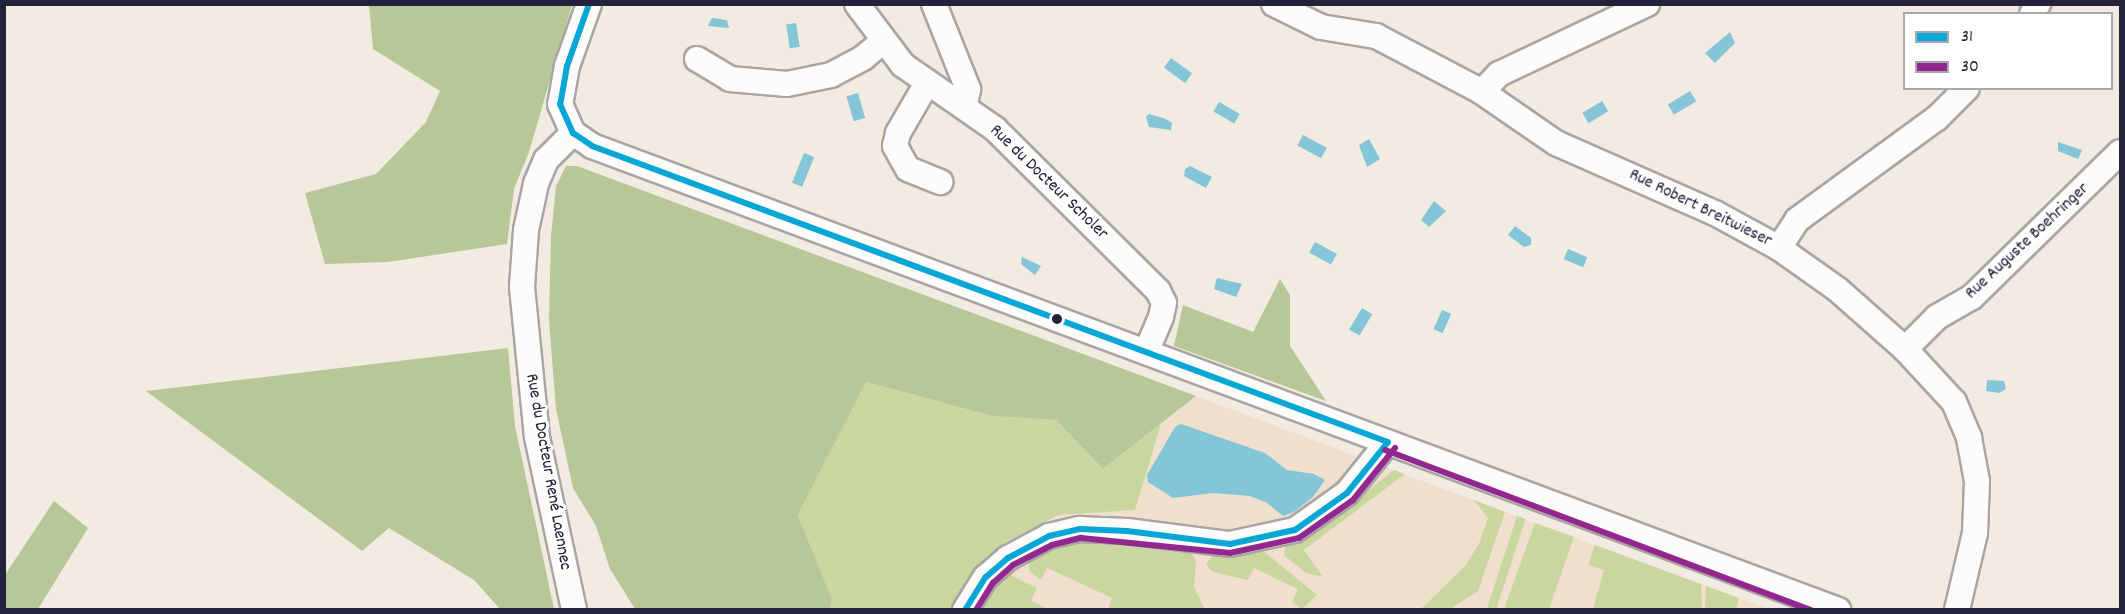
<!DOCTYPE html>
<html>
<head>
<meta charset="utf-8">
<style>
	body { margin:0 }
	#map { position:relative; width:2125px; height:614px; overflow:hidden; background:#f1ebe1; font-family:Dekko,sans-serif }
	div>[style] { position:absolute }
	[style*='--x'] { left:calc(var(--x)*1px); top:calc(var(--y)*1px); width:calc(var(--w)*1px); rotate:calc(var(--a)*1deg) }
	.built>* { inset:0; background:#f0dfcd }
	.green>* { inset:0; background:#cad69f; transform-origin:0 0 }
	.forest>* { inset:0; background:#b7c798 }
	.water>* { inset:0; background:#84c5d8; transform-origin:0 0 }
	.roads { filter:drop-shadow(2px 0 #a9a5a3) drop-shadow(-2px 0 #a9a5a3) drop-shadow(0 2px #a9a5a3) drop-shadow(0 -2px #a9a5a3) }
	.minor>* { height:24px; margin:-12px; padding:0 12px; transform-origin:12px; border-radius:12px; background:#fdfcfa }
	.bus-1>* { height:6px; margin:-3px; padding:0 3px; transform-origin:3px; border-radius:3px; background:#06a6d7 }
	.bus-2>* { height:6px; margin:-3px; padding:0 3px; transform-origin:3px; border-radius:3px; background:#922790 }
	.dots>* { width:16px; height:16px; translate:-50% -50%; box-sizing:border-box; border:3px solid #fff; border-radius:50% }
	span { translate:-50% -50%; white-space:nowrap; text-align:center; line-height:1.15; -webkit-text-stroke:6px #fff; paint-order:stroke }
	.street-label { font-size:18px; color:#22223b }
	.frame { position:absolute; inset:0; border:6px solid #22223b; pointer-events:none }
	.legend { position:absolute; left:1903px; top:12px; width:210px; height:78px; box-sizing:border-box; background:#fff; border:2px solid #a7a7b1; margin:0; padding:8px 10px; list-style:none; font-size:18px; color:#22223b }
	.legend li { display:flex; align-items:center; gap:12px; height:30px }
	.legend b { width:30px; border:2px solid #a7a7b1 }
</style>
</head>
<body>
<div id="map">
	<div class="built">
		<i style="clip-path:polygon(1196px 396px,1505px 512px,1769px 609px,830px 609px,1161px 424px)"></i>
	</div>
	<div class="green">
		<i style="clip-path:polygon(866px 382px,992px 416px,1056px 420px,1103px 469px,1161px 424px,1135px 510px,1058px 515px,1004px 543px,967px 580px,952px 609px,830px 609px,832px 599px,798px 515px)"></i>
		<i style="clip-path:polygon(1394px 470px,1405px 474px,1304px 550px,1323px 577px,1306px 573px,1284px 555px,1286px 543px,1336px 516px)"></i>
		<i style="clip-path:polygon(1474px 500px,1505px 512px,1478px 591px,1450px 609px,1421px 609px,1465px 566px,1479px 544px,1488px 518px)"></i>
		<i style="left:1517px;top:516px;width:9px;height:99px;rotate:18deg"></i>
		<i style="clip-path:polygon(1535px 523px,1574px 537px,1549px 609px,1504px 609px)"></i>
		<i style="clip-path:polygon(1097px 539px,1191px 552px,1196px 561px,1194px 587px,1204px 608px,1108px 609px,1112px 598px,1047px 568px,1041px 580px,1029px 571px,1029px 559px,1051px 545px)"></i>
		<i style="clip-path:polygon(1595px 545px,1701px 584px,1702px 609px,1593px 609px,1604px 570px,1588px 565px)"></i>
		<i style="clip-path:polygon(1262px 550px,1317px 595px,1302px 609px,1292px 602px,1298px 589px,1254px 568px,1248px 580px,1213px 572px,1206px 565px,1213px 554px)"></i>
		<i style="clip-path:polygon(1008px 574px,1037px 588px,1031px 601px,1049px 609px,975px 610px,986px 591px)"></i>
		<i style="clip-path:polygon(1706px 586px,1739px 598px,1736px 609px,1705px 609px)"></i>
	</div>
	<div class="forest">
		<i style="clip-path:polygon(369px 5px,572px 5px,529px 152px,514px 189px,507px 244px,388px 262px,325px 264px,305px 193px,376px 174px,426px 122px,440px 91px,373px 49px)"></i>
		<i style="clip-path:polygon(566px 166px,577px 166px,1196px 396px,1103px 469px,1056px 420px,992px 416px,866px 382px,798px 515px,832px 599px,830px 609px,635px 609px,610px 569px,596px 526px,573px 488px,556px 409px,549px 321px,551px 236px,556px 186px)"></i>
		<i style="clip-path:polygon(1280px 279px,1290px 295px,1290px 346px,1326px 401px,1174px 346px,1183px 305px,1253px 332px)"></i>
		<i style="clip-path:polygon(508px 348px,515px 426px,554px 609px,500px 609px,474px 580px,389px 528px,362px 551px,146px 391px)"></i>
		<i style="clip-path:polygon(54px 501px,88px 528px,38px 609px,5px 609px,5px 575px)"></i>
	</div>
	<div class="water">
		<i style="clip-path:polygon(712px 18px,727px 20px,729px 28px,708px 26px)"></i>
		<i style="left:796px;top:23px;width:24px;height:10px;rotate:81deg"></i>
		<i style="clip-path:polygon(1730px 32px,1735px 43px,1715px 63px,1705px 53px)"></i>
		<i style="left:1171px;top:58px;width:26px;height:12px;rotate:36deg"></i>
		<i style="left:1690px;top:91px;width:12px;height:26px;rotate:59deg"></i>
		<i style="left:858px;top:93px;width:26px;height:12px;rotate:74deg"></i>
		<i style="left:1602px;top:101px;width:12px;height:23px;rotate:59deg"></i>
		<i style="left:1219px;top:102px;width:24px;height:11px;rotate:30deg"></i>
		<i style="clip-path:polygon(1149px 114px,1166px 119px,1172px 123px,1171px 130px,1149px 127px,1146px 117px)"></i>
		<i style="left:1303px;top:135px;width:27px;height:12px;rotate:28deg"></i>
		<i style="clip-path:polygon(1369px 139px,1380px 159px,1367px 167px,1359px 145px)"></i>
		<i style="clip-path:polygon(2058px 142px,2082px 150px,2078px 159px,2058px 151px)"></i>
		<i style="left:804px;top:153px;width:11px;height:32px;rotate:22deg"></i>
		<i style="clip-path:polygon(1190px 166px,1212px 177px,1206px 188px,1184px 176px,1185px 169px)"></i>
		<i style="clip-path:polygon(1434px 201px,1446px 211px,1429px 227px,1421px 220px)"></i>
		<i style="clip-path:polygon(1515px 226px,1531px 238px,1531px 245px,1524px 247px,1508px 235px)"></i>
		<i style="left:1315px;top:242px;width:25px;height:12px;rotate:29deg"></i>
		<i style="left:1568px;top:249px;width:21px;height:11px;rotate:23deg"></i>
		<i style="clip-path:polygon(1022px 257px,1041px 266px,1035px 275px,1021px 264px)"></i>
		<i style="clip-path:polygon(1217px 278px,1242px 284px,1236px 297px,1214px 289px)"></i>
		<i style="left:1362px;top:308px;width:12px;height:25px;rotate:31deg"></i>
		<i style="left:1442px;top:310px;width:10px;height:21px;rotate:24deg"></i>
		<i style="clip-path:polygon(1987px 380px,2004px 381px,2006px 389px,1999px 393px,1986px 391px)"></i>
		<i style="clip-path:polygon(1181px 424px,1265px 453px,1287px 470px,1314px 474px,1325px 480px,1313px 497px,1294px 512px,1283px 516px,1267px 503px,1250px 496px,1213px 493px,1173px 498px,1148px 482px,1147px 475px,1175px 427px)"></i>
	</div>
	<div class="roads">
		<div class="minor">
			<i style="--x:589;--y:4;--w:66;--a:109.5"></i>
			<i style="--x:567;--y:66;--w:39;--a:100"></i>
			<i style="--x:560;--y:104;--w:32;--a:66"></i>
			<i style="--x:573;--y:133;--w:23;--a:34"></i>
			<i style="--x:592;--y:146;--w:1330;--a:20.42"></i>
			<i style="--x:857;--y:4;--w:76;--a:53"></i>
			<i style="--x:903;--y:65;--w:112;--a:34.8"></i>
			<i style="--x:995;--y:129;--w:230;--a:44.8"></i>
			<i style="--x:1158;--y:291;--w:13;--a:63"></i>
			<i style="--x:1164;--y:303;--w:14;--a:102"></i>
			<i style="--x:1161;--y:317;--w:38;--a:113"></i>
			<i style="--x:934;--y:4;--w:92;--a:68.2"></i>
			<i style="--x:968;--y:89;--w:16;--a:101"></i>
			<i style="--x:1274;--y:4;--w:52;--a:26.1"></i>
			<i style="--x:1321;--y:27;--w:56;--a:9.3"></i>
			<i style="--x:1376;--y:36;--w:120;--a:27.8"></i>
			<i style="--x:1482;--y:92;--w:90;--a:34.6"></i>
			<i style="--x:1556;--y:143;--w:174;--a:23.8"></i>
			<i style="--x:1715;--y:213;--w:73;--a:28.7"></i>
			<i style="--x:1779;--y:248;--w:71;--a:35.3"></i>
			<i style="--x:1837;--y:289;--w:91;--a:41.4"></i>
			<i style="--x:1905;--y:349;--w:72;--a:47.2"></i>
			<i style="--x:1954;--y:402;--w:39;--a:67"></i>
			<i style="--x:1969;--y:438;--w:44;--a:79.5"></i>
			<i style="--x:1977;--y:481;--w:52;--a:92.2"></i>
			<i style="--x:1975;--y:533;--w:79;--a:103.2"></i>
			<i style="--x:2032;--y:14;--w:12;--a:-59"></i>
			<i style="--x:697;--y:59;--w:39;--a:31"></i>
			<i style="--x:730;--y:79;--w:57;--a:5"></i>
			<i style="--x:787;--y:84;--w:45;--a:-11.6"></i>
			<i style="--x:831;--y:75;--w:36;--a:-28"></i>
			<i style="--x:863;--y:58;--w:25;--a:-40"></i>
			<i style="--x:927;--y:83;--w:58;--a:120.1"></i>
			<i style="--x:898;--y:133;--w:13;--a:103"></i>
			<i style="--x:895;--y:146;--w:26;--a:61"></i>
			<i style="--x:908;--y:169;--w:35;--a:22"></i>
			<i style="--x:1482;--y:92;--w:25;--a:-47"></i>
			<i style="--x:1499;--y:74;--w:164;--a:-25.3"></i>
			<i style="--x:573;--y:133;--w:38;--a:135"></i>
			<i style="--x:546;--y:160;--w:26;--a:113"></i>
			<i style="--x:536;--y:184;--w:47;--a:102.3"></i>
			<i style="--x:526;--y:230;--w:57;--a:94"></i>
			<i style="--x:522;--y:287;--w:151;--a:84.3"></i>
			<i style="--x:537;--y:437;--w:177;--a:77.9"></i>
			<i style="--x:1779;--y:248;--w:33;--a:-57"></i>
			<i style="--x:1797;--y:220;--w:173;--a:-36.1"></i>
			<i style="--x:1937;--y:118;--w:42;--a:-45"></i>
			<i style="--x:1905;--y:349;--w:45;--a:-45"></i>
			<i style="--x:1937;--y:317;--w:40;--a:-29.7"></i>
			<i style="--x:1972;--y:297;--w:207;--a:-44.4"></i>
			<i style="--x:965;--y:610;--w:39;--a:-58"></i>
			<i style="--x:986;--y:577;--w:29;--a:-41"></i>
			<i style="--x:1008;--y:558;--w:47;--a:-28.2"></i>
			<i style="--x:1049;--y:536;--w:32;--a:-13"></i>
			<i style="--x:1080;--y:529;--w:47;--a:2.4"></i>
			<i style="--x:1127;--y:531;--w:104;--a:7.2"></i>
			<i style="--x:1230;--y:544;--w:66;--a:-12.2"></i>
			<i style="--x:1295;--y:530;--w:64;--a:-35.4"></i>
			<i style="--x:1347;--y:493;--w:65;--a:-51.2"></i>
		</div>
	</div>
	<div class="bus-1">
		<i style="--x:589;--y:4;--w:66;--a:109.5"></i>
		<i style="--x:567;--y:66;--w:39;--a:100"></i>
		<i style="--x:560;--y:104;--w:32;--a:66"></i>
		<i style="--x:573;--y:133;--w:23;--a:34"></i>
		<i style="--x:592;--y:146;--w:849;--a:20.4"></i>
		<i style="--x:965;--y:610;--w:39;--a:-58"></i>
		<i style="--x:986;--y:577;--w:29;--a:-41"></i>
		<i style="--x:1008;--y:558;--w:47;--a:-28.2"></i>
		<i style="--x:1049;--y:536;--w:32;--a:-13"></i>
		<i style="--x:1080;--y:529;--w:47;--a:2.4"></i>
		<i style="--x:1127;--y:531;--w:104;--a:7.2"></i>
		<i style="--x:1230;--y:544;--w:66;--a:-12.2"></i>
		<i style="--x:1295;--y:530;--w:64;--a:-35.4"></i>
		<i style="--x:1347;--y:493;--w:65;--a:-51.2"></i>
	</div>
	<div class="bus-2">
		<i style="--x:1385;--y:450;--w:455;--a:20.6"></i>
		<i style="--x:976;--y:610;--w:32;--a:-58"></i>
		<i style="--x:993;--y:583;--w:27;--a:-42"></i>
		<i style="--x:1013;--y:565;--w:44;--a:-27.1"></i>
		<i style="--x:1052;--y:545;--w:30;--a:-14"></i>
		<i style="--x:1081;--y:538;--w:150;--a:5.7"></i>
		<i style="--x:1230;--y:553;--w:71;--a:-12.3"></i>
		<i style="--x:1299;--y:538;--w:66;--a:-35.1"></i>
		<i style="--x:1353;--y:500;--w:67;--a:-51.1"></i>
	</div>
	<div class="dots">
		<i style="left:1057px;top:319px;background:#22223b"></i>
	</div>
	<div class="street-label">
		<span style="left:1048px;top:183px;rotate:44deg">Rue du Docteur Scholer</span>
		<span style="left:1700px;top:209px;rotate:26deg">Rue Robert Breitwieser</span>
		<span style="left:2028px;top:242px;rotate:-43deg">Rue Auguste Boehringer</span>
		<span style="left:547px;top:472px;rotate:80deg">Rue du Docteur René Laennec</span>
	</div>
	<div class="frame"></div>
	<ul class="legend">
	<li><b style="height:8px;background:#06a6d7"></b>31</li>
	<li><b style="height:8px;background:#922790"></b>30</li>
	</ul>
</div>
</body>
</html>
